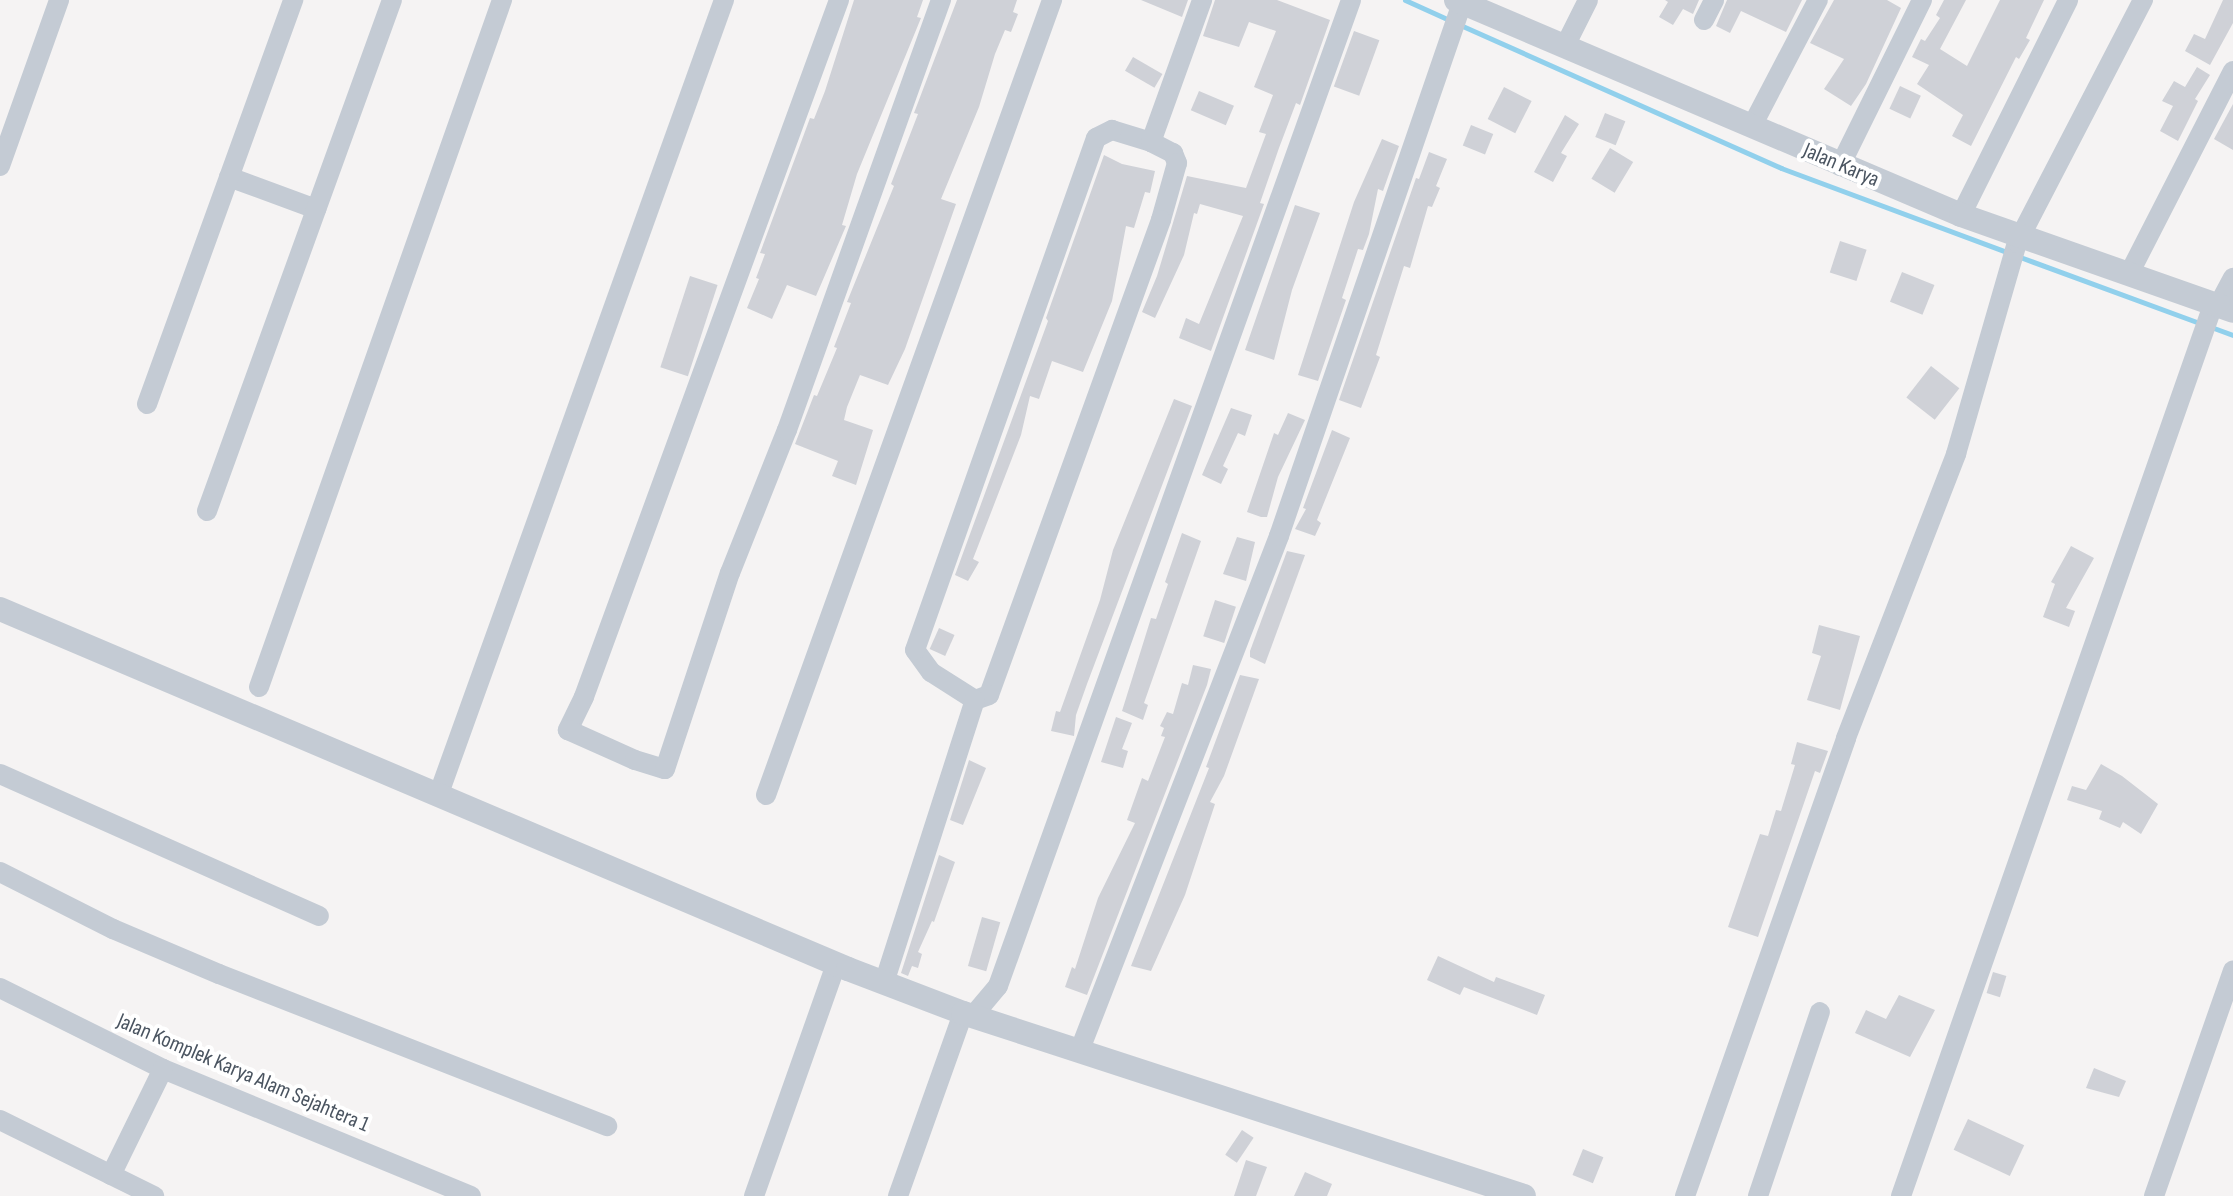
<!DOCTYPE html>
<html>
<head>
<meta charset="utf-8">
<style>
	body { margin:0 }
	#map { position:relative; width:2233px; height:1196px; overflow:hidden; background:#f5f3f3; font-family:"Sofia Sans Condensed",sans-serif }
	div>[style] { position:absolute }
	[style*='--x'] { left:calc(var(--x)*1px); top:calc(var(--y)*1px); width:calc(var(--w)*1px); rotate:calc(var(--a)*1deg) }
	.stream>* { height:5px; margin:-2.5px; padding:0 2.5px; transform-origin:2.5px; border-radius:2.5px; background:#91d0ec }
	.building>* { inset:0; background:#cfd1d7; transform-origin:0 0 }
	.minor>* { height:20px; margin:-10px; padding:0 10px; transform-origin:10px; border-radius:10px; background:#c4cbd4 }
	.tertiary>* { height:24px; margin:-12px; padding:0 12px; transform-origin:12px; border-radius:12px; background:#c4cbd4 }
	span { translate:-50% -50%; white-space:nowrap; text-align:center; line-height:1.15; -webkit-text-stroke:8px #fff; paint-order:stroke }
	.street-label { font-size:22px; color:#4a5460 }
</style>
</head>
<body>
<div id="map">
	<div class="stream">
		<i style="--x:1405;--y:0;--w:48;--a:24.4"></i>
		<i style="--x:1458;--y:24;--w:354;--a:24"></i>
		<i style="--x:1781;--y:168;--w:244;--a:20.4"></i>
		<i style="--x:2020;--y:257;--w:194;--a:20.2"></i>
		<i style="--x:2211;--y:327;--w:23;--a:20"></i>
	</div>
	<div class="building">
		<i style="clip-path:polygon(854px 0,923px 0,917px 17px,921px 18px,857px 174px,842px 225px,846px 226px,816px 296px,787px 285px,772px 319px,747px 308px,759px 279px,756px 278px,765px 254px,760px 253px,810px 118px,814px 119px,825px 91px)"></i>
		<i style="clip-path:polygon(957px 0,1017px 0,1013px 12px,1018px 14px,1011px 32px,1005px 30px,995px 54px,979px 107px,941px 199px,956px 204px,905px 349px,888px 385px,860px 375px,847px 407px,844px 420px,873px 430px,856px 485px,832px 476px,838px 461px,795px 444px,814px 395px,817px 396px,837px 348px,834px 347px,851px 303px,847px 302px,894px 186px,891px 184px,918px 114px,914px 113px)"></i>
		<i style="clip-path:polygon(1141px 0,1188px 0,1182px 17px)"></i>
		<i style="clip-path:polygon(1215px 0,1277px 0,1330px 20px,1300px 105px,1296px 103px,1279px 148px,1260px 203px,1264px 204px,1211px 351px,1179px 338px,1186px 318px,1199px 324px,1243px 216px,1200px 204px,1197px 214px,1194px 213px,1184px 255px,1155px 318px,1142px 312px,1157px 276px,1187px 176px,1246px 188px,1266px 134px,1259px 132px,1273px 95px,1254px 87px,1276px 31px,1249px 22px,1239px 47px,1203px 36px)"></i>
		<i style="clip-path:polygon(1665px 0,1699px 0,1693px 14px,1683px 9px,1673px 25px,1659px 17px,1668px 2px)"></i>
		<i style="clip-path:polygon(1727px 0,1802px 0,1786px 32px,1741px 11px,1730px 33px,1716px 26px)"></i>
		<i style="clip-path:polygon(1834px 0,1887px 0,1901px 8px,1866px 84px,1851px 106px,1824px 89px,1844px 59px,1810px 43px)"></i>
		<i style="clip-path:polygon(1944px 0,1966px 0,1940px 49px,1967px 66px,2000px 0,2044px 0,2026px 38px,2030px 40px,2019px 59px,2016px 57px,1971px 146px,1952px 136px,1963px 115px,1917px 84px,1929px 65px,1912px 57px,1921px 39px,1925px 41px,1940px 18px,1936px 15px)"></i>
		<i style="clip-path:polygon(2223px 0,2233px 0,2233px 23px,2210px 65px,2185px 51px,2194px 34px,2205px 39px)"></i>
		<i style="left:1354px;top:31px;width:27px;height:59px;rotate:20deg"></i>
		<i style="left:1133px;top:57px;width:34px;height:16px;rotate:30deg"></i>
		<i style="clip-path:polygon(2197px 67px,2210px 75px,2195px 99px,2198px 101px,2178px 141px,2160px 131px,2173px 106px,2162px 101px,2174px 81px,2185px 87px)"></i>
		<i style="left:1900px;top:86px;width:23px;height:25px;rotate:25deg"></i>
		<i style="left:1504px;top:87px;width:31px;height:36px;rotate:27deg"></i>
		<i style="left:1199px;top:91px;width:38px;height:21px;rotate:23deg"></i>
		<i style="clip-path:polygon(2233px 104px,2233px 150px,2214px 139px)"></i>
		<i style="left:1605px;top:113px;width:22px;height:26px;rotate:22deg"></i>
		<i style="clip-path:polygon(1565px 115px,1579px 124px,1561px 153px,1567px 156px,1553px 182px,1534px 172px)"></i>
		<i style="left:1471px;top:125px;width:24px;height:22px;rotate:22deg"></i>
		<i style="clip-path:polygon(1382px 139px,1399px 146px,1383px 191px,1378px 189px,1369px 234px,1363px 250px,1358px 249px,1342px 298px,1346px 300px,1318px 381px,1298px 375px,1354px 202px)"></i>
		<i style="left:1610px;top:148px;width:27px;height:36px;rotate:31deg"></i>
		<i style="clip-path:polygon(1429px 152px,1447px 159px,1436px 186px,1440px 188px,1432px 207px,1428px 206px,1410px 268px,1404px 266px,1376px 355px,1380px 357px,1361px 408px,1339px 400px,1416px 178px,1419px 179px)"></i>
		<i style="clip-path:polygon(1104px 155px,1122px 164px,1155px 171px,1150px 193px,1145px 192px,1134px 228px,1126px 226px,1112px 301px,1083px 372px,1052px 361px,1039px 399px,1030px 396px,1021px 435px,973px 559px,979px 562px,968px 581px,955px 575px,1048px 321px,1046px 318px)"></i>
		<i style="clip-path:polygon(1295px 205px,1320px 213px,1292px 290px,1274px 360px,1245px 350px)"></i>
		<i style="left:1840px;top:241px;width:28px;height:33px;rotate:18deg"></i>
		<i style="left:1902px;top:272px;width:35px;height:32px;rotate:22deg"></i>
		<i style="left:690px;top:276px;width:29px;height:96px;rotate:18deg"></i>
		<i style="left:1931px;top:366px;width:36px;height:40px;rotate:38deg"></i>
		<i style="clip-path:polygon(1174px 399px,1192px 406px,1087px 684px,1076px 715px,1074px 736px,1051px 731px,1056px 711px,1060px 712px,1100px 600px,1113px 550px)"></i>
		<i style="clip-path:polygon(1231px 408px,1252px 415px,1245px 436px,1238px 433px,1223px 466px,1228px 469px,1221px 484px,1202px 475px)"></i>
		<i style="clip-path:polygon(1288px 413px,1305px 420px,1278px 477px,1267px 517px,1261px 517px,1247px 512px,1274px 433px,1278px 435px)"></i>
		<i style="clip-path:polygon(1332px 430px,1350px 438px,1317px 520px,1321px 523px,1315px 536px,1295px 529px,1306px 509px,1303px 508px)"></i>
		<i style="clip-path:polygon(1182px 533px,1201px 541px,1144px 703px,1148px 705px,1143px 720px,1122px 711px,1151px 618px,1156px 619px,1168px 584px,1165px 582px)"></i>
		<i style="clip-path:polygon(1237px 537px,1255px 542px,1246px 581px,1223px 574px)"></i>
		<i style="clip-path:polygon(2071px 546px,2094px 558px,2066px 608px,2075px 611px,2069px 627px,2043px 617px,2055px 584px,2051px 582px)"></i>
		<i style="clip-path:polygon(1287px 551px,1305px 555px,1265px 664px,1250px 657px,1250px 651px)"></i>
		<i style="left:1215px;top:600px;width:22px;height:38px;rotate:18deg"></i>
		<i style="clip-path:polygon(1819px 625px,1860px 636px,1840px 710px,1807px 700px,1821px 656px,1812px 653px)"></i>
		<i style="left:939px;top:628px;width:17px;height:23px;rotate:24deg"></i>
		<i style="clip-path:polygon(1193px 665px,1211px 669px,1207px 685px,1087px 995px,1065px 987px,1072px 967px,1075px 969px,1098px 898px,1135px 823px,1127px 820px,1142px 778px,1148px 781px,1165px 737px,1161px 736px,1164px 728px,1160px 726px,1167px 712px,1173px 714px,1182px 683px,1188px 685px)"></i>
		<i style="clip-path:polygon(1240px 675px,1259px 679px,1224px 776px,1210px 802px,1215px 804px,1185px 895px,1151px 971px,1131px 966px,1209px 768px,1206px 767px)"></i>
		<i style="clip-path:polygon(1116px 717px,1132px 723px,1122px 749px,1128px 751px,1123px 768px,1101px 762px)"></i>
		<i style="clip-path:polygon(1797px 742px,1828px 751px,1820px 773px,1815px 771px,1758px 937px,1728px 927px,1760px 834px,1768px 836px,1776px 810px,1781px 811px,1795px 765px,1791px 764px)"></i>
		<i style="clip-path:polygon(969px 760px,986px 768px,963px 825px,950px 820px)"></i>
		<i style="clip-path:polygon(2101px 764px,2122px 776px,2158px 804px,2141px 834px,2123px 822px,2120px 828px,2099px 819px,2102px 811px,2067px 800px,2072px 786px,2086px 790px)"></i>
		<i style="clip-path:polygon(939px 855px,955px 862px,934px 922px,932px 921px,918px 952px,922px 954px,918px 968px,912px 966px,908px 976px,901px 973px)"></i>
		<i style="left:982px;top:917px;width:19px;height:51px;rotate:16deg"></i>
		<i style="clip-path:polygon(1438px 956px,1494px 982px,1496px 977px,1545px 995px,1537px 1015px,1464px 987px,1460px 995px,1427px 980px)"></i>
		<i style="left:1993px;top:972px;width:14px;height:22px;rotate:17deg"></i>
		<i style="clip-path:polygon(1899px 995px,1935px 1010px,1910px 1057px,1855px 1033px,1866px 1010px,1886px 1019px)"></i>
		<i style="clip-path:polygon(2094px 1068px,2126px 1081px,2119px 1097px,2086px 1088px)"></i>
		<i style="left:1968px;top:1119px;width:62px;height:34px;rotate:25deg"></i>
		<i style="left:1242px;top:1130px;width:14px;height:30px;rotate:34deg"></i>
		<i style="left:1583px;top:1149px;width:22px;height:28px;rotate:22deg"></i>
		<i style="clip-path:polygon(1246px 1160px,1267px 1167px,1256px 1196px,1234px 1196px)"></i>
		<i style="clip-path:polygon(1305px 1172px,1332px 1184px,1327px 1196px,1294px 1196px)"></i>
	</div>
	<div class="minor">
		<i style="--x:839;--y:0;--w:742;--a:110.1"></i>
		<i style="--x:584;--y:697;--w:37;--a:116"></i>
		<i style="--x:568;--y:730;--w:73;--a:24.1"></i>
		<i style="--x:635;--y:760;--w:31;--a:17"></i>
		<i style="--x:665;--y:769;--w:206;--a:-71.7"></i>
		<i style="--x:730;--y:573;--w:154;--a:-68.3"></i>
		<i style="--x:787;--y:430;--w:457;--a:-70.3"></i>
		<i style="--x:1704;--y:20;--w:22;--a:-63"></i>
		<i style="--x:1565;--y:46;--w:51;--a:-63.4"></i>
		<i style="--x:1752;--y:126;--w:142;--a:-62.4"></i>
		<i style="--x:1112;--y:130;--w:41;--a:17.1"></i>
		<i style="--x:1151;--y:142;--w:25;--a:27"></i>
		<i style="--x:1173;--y:153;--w:11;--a:68"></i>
		<i style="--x:1177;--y:163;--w:59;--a:105.7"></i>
		<i style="--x:1161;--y:220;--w:505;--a:109.91"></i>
		<i style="--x:989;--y:695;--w:15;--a:160"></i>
		<i style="--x:975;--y:700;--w:52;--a:-147.5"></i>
		<i style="--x:931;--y:672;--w:27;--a:-126"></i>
		<i style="--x:915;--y:650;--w:543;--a:-70.53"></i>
		<i style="--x:1096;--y:138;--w:18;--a:-27"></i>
		<i style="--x:1151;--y:142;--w:151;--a:-70.2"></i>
		<i style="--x:0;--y:166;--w:176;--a:-70.4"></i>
		<i style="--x:1840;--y:166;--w:185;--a:-63.7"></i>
		<i style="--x:229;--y:177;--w:93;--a:20.2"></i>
		<i style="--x:1961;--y:215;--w:240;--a:-63.5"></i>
		<i style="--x:2129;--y:274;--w:228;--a:-62.9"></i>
		<i style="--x:2218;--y:306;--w:32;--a:-62"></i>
		<i style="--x:147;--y:404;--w:430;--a:-70.1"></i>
		<i style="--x:207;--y:511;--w:543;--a:-70.1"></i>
		<i style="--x:259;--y:687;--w:729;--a:-70.52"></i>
		<i style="--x:0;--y:774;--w:349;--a:24"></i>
		<i style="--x:766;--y:795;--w:845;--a:-70.21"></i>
		<i style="--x:438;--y:796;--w:846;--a:-70.24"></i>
		<i style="--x:0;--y:872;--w:127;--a:26.8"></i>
		<i style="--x:113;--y:929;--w:115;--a:23"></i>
		<i style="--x:219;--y:974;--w:417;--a:21.4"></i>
		<i style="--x:884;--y:983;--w:297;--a:-72.2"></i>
		<i style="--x:0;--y:988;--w:182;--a:26.4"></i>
		<i style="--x:163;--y:1069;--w:333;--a:22.4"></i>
		<i style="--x:972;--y:1017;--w:40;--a:-50"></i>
		<i style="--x:998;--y:986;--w:1047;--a:-70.3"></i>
		<i style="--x:1079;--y:1052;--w:553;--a:-68.81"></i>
		<i style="--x:1279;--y:536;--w:564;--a:-71.05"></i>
		<i style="--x:0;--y:1120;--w:172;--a:26.3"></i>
		<i style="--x:111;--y:1175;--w:118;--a:-63.9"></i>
		<i style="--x:754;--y:1196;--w:246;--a:-70.5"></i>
		<i style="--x:898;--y:1196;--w:194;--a:-70.4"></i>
		<i style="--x:1685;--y:1196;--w:485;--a:-70.6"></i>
		<i style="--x:1846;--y:738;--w:305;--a:-68.8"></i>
		<i style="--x:1956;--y:454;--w:220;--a:-73.9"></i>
		<i style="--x:2017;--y:243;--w:274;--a:-62.6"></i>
		<i style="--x:1758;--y:1196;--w:194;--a:-71.4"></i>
		<i style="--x:1901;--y:1196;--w:944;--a:-70.7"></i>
		<i style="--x:2154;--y:1196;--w:239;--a:-70.7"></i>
	</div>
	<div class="tertiary">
		<i style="--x:1456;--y:0;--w:549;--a:23.06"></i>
		<i style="--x:1961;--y:215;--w:288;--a:19.4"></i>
		<i style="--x:0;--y:609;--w:921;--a:23"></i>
		<i style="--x:848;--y:969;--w:123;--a:20.9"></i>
		<i style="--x:963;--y:1013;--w:590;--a:18.07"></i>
	</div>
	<div class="street-label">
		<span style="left:1841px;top:165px;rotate:23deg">Jalan Karya</span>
		<span style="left:243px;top:1073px;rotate:23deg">Jalan Komplek Karya Alam Sejahtera 1</span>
	</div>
</div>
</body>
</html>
